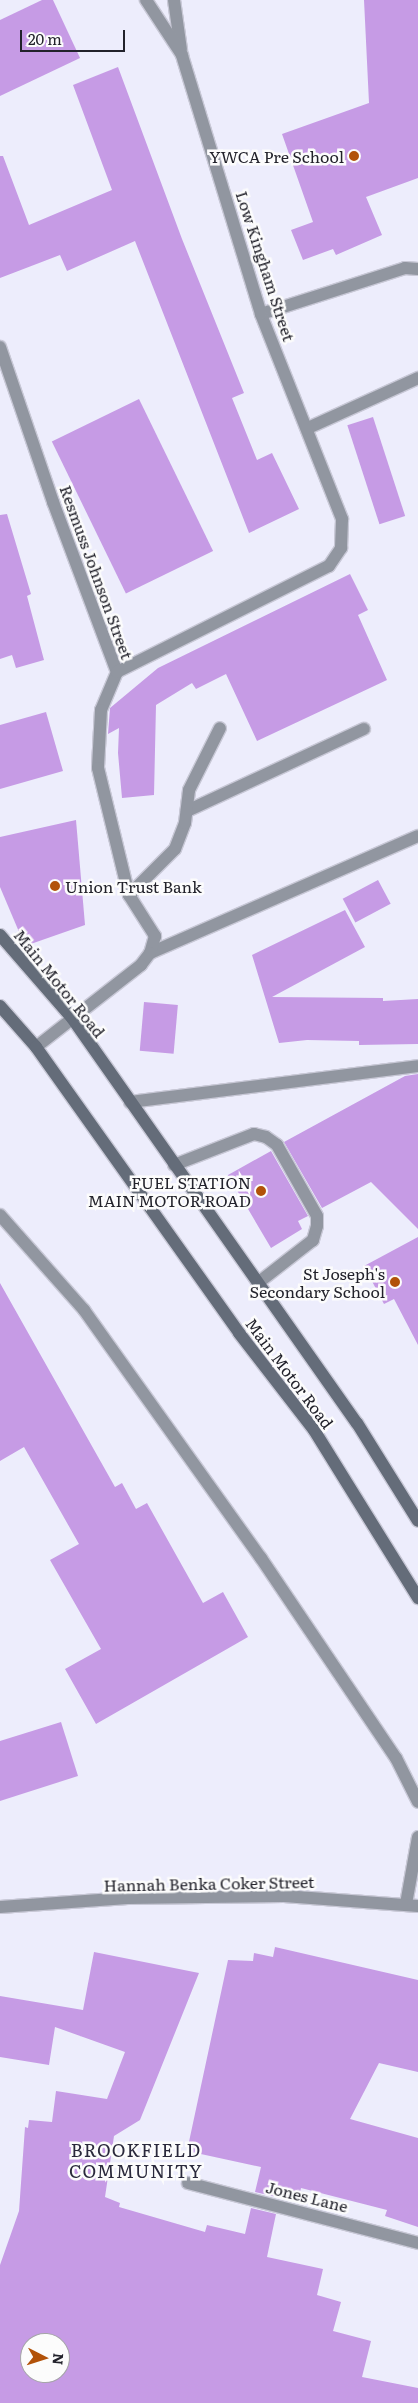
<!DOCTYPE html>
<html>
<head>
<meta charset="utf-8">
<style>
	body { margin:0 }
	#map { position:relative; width:418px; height:2403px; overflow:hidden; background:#ededfc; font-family:Literata,serif }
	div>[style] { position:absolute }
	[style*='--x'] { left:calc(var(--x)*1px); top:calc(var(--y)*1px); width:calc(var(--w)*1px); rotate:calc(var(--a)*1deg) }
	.building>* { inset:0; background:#c69be5; transform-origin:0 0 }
	.roads { filter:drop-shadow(1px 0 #c8c8d6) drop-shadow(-1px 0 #c8c8d6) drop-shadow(0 1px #c8c8d6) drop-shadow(0 -1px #c8c8d6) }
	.service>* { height:12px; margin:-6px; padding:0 6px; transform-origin:6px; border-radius:6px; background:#9196a0 }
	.minor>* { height:12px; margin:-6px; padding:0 6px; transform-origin:6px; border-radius:6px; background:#9196a0 }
	.tertiary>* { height:12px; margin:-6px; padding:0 6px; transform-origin:6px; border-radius:6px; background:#9196a0 }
	.secondary>* { height:12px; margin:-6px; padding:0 6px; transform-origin:6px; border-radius:6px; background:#646c79 }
	.dots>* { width:14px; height:14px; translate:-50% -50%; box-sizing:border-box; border:2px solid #fcfcfc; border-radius:50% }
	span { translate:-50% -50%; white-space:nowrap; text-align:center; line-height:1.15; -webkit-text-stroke:5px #fcfcfc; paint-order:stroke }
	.poi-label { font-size:16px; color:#22222b }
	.right { translate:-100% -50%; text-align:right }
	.left { translate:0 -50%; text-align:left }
	.street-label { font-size:16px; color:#22222b }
	.neighbourhood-label { font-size:18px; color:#2a293c; letter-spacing:1px }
	.north { position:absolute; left:20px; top:2333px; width:50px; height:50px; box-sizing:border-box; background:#fcfcfc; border:1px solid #a5a5a8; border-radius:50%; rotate:95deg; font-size:14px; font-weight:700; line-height:20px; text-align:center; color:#22222b }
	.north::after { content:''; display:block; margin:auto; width:18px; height:22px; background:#b25209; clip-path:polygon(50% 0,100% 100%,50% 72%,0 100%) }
	.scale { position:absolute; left:20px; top:30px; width:105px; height:22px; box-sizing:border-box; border:2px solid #22222b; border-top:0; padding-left:6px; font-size:15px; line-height:18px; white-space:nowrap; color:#22222b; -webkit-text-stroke:4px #fcfcfc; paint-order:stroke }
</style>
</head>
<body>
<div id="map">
	<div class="building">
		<i style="clip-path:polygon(42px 0,53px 0,80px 58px,0 96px,0 20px)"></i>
		<i style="clip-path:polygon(364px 0,418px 0,418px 178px,366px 197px,382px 235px,336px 255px,333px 249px,303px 260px,291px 230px,313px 222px,282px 134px,369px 103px)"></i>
		<i style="clip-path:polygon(118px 67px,182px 239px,244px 393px,232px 398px,257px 460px,272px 453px,299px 509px,249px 533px,135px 241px,67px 271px,60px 255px,0 278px,0 156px,3px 156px,29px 225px,112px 190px,73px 85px)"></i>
		<i style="left:139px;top:399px;width:169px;height:97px;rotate:64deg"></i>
		<i style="left:373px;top:417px;width:104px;height:27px;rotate:72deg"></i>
		<i style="clip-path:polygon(7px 514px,31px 594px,27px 596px,44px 660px,16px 668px,12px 655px,0 659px,0 515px)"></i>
		<i style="clip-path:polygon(350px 574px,368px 610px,358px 615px,387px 680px,257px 741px,226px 674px,196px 689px,192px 683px,156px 705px,154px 795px,122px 798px,118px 753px,119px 728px,108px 734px,110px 708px,158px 668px)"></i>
		<i style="clip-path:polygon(46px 712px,63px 771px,0 789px,0 725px)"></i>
		<i style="clip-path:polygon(76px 820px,85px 925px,25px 946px,0 887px,0 837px)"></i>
		<i style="left:378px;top:880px;width:27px;height:40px;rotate:62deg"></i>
		<i style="clip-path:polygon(345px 910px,365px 947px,272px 997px,383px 998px,383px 1001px,418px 999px,418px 1044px,359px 1045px,359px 1041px,307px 1040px,279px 1043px,252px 955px)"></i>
		<i style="left:144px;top:1002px;width:34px;height:49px;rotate:5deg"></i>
		<i style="clip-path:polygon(418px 1074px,418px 1229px,371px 1182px,322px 1208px,284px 1142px,405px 1076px)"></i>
		<i style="clip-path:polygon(271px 1151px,308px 1216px,298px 1221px,302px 1229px,271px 1248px,228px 1175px)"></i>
		<i style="clip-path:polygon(418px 1237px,418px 1345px,394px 1299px,384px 1304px,364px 1266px)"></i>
		<i style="clip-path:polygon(0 1283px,115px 1487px,122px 1483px,136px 1509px,147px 1503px,203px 1603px,223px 1592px,248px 1637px,96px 1724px,65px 1669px,101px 1649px,50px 1560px,79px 1544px,24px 1447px,0 1461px)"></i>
		<i style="clip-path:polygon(61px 1722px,78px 1776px,0 1801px,0 1741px)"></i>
		<i style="clip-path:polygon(275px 1947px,418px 1980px,418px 2072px,379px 2063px,350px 2119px,418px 2138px,418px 2227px,385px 2216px,387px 2210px,301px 2188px,298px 2202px,255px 2192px,261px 2167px,187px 2151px,228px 1960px,253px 1961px,254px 1953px,273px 1957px)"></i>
		<i style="clip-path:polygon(evenodd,94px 1952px,199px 1973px,140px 2120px,114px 2136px,105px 2197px,120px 2203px,119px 2207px,205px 2232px,207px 2225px,245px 2234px,251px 2208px,276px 2214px,267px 2257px,323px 2269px,317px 2295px,341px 2302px,333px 2331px,371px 2341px,362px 2377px,418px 2388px,418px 2403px,0 2403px,0 2265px,19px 2211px,25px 2127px,28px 2128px,29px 2120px,52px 2122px,56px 2091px,107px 2099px,125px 2052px,55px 2027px,49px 2065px,0 2057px,0 1996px,83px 2010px,94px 1952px,30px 2343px,60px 2343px,60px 2373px,30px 2373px,30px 2343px)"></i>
	</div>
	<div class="roads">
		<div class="service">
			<i style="--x:261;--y:314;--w:151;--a:-17.7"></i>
			<i style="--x:405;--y:268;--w:13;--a:4"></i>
			<i style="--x:308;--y:428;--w:121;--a:-24.4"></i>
			<i style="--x:187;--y:811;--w:195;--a:-24.9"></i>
			<i style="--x:129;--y:895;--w:65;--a:-45"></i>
			<i style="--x:175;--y:849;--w:28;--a:-69"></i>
			<i style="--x:185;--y:823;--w:33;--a:-83"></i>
			<i style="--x:189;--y:790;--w:69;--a:-63.4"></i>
			<i style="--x:150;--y:953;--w:292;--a:-23.6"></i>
			<i style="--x:130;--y:1102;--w:290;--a:-7.1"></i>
			<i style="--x:174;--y:1165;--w:86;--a:-21.2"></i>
			<i style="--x:254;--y:1134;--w:12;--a:14"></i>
			<i style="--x:266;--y:1137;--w:14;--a:36"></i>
			<i style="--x:277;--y:1145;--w:81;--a:60.6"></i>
			<i style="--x:317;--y:1216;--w:10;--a:90"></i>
			<i style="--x:317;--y:1226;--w:15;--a:106"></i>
			<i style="--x:313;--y:1240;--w:70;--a:142"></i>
			<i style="--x:0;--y:1215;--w:127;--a:48.5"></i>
			<i style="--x:84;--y:1310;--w:305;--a:54.5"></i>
			<i style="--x:261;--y:1558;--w:241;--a:56"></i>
			<i style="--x:396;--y:1758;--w:49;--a:63.4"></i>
			<i style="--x:406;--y:1904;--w:68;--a:-79.8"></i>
		</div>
		<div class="minor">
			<i style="--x:174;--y:0;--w:50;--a:82"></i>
			<i style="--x:0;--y:347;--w:164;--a:71.1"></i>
			<i style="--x:53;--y:502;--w:182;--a:69.4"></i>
			<i style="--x:117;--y:672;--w:41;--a:112.8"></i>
			<i style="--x:101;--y:710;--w:58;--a:93"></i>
			<i style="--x:98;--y:768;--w:131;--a:76.3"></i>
			<i style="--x:129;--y:895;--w:49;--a:57.6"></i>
			<i style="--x:155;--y:936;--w:18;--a:106"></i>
			<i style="--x:150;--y:953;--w:15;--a:127"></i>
			<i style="--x:141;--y:965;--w:133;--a:142"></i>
			<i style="--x:117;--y:672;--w:237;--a:-26.6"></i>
			<i style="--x:329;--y:566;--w:22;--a:-56"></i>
			<i style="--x:341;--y:548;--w:29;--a:-88"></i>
			<i style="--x:342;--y:519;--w:220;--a:-111.6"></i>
			<i style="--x:261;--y:314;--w:271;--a:-107"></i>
			<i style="--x:182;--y:55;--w:66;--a:-123.2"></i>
			<i style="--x:188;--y:2183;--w:238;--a:14.6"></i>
		</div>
		<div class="tertiary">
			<i style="--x:0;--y:1907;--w:128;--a:-4"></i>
			<i style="--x:128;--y:1898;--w:156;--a:-0.7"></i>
			<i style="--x:284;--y:1896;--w:134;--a:4.3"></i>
		</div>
		<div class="secondary">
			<i style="--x:0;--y:935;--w:110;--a:49.1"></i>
			<i style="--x:72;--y:1018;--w:495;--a:54.9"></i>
			<i style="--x:357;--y:1423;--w:115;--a:58.1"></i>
			<i style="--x:0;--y:1006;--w:55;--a:48.7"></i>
			<i style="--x:36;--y:1047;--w:351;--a:54.6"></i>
			<i style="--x:239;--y:1333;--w:123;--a:52.3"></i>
			<i style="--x:314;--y:1430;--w:198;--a:58.2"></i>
		</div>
	</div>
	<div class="dots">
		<i style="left:354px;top:156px;background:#b25209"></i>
		<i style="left:55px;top:886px;background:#b25209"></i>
		<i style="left:261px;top:1191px;background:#b25209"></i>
		<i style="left:395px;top:1282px;background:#b25209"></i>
	</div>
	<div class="poi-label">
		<span class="right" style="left:344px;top:156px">YWCA Pre School</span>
		<span class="left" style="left:65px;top:886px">Union Trust Bank</span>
		<span class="right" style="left:251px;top:1191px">FUEL STATION<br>MAIN MOTOR ROAD</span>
		<span class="right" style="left:385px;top:1282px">St Joseph's<br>Secondary School</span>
	</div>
	<div class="street-label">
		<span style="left:266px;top:266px;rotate:72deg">Low Kingham Street</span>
		<span style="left:97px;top:572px;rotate:70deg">Resmuss Johnson Street</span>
		<span style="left:60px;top:983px;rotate:51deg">Main Motor Road</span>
		<span style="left:290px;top:1373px;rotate:53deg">Main Motor Road</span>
		<span style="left:209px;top:1883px;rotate:-1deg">Hannah Benka Coker Street</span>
		<span style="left:307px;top:2196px;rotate:14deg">Jones Lane</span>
	</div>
	<div class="neighbourhood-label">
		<span style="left:136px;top:2161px">BROOKFIELD<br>COMMUNITY</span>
	</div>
	<div class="north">N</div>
	<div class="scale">20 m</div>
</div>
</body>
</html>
